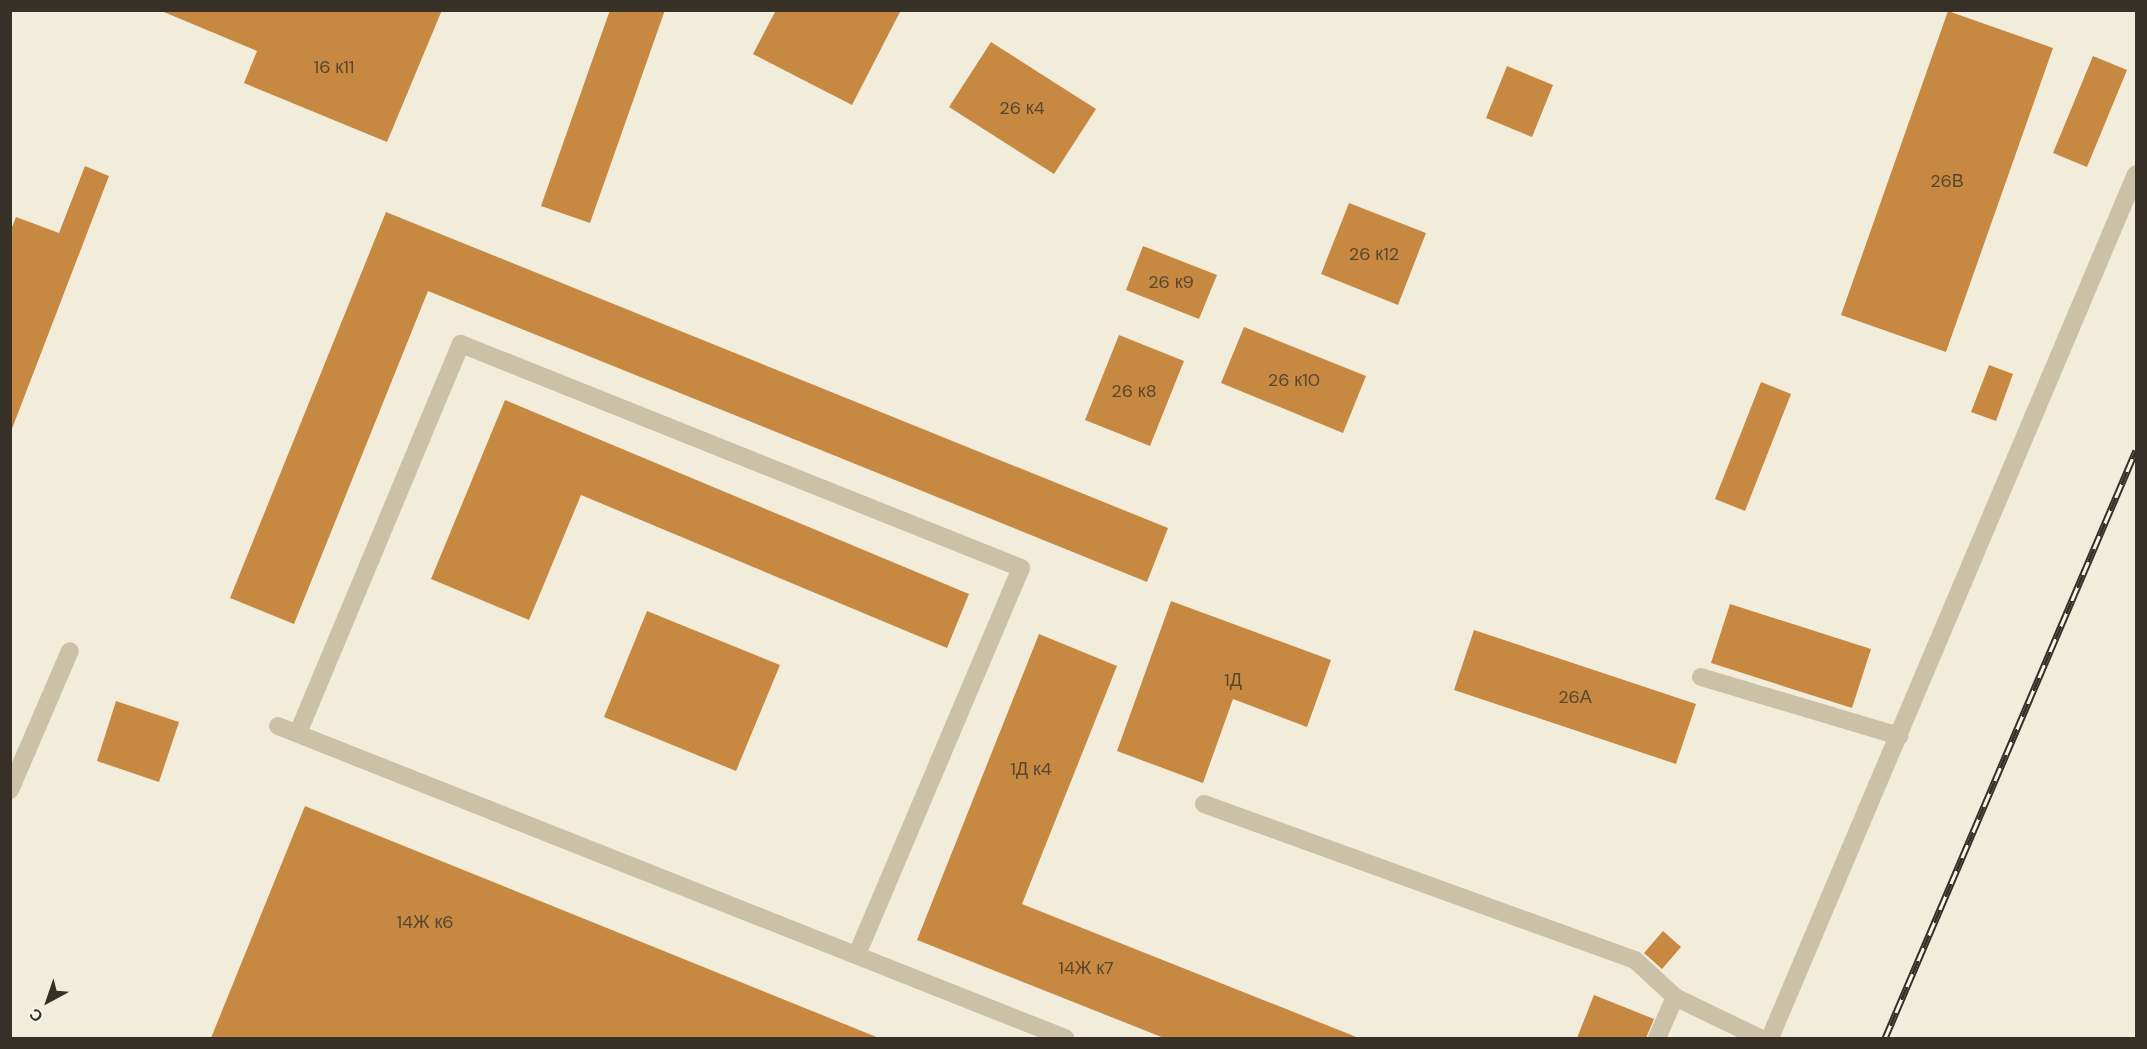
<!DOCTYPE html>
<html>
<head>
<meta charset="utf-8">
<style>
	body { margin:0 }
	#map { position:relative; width:2147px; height:1049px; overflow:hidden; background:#f2edda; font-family:"DM Sans",sans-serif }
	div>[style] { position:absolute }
	.building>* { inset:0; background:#c78942 }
	.minor>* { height:18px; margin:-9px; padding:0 9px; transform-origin:9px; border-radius:9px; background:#cac1a6 }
	.rail>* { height:7px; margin-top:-3.5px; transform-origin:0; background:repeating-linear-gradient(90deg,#f9f6e6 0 14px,#363027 0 28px); box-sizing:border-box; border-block:2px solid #363027 }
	span { translate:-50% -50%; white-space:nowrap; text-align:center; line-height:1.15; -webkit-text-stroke:6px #f9f6e6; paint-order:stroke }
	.number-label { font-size:18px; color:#5a462e }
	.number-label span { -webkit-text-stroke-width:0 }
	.frame { position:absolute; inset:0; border:12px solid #363027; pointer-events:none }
	.north { position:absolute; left:18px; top:971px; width:60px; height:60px; -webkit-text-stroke:4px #f9f6e6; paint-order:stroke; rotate:220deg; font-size:16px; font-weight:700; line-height:24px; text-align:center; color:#363027 }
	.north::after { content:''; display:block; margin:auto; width:21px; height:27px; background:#363027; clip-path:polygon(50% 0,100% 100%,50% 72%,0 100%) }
</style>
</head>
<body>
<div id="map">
	<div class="building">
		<div style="clip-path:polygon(159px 10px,442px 10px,387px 142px,244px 83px,257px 51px)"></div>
		<div style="clip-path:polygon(610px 10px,665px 10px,590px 223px,541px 206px)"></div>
		<div style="clip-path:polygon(776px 10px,901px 10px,852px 105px,753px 54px)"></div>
		<div style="clip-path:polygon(1948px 11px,2053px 48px,1946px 352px,1841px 315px)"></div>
		<div style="clip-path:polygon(991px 42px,1096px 109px,1054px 174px,949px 107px)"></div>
		<div style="clip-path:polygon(2093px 56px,2127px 70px,2087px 167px,2053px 153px)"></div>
		<div style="clip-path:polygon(1507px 66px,1553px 85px,1532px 137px,1486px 118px)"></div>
		<div style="clip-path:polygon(85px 166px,109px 176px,10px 434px,10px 232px,16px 217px,59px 233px)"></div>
		<div style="clip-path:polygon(1349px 203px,1426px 233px,1398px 305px,1321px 274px)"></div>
		<div style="clip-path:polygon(386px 212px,1168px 528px,1147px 582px,428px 291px,294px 624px,230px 598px)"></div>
		<div style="clip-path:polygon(1143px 246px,1217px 275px,1199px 319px,1126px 290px)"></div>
		<div style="clip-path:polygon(1244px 327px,1366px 376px,1343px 433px,1221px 383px)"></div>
		<div style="clip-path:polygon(1119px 335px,1184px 361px,1150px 446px,1085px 420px)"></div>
		<div style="clip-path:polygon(1989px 365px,2013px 374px,1996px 421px,1971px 412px)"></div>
		<div style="clip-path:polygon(1761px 382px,1791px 394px,1745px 511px,1715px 499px)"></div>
		<div style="clip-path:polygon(505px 400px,969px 594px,947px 648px,581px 495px,529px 620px,431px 579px)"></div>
		<div style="clip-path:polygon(1171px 601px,1331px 660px,1307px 727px,1233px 699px,1203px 783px,1117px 751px)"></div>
		<div style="clip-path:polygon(1730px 604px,1871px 649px,1852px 708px,1711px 663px)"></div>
		<div style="clip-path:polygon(647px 611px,780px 665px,736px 771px,604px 717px)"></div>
		<div style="clip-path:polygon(1474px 630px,1696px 704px,1676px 764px,1454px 690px)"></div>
		<div style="clip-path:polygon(1039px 634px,1117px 666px,1022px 904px,1359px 1038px,1164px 1038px,917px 940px)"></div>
		<div style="clip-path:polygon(116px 701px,179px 722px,159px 782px,97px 761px)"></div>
		<div style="clip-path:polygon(305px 806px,879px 1038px,211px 1038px)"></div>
		<div style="clip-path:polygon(1663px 931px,1681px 947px,1662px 969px,1644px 953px)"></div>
		<div style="clip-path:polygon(1594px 995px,1654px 1019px,1646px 1038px,1577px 1038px)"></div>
	</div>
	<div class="minor">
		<div style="left:1701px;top:677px;width:207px;rotate:16.6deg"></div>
		<div style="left:278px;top:726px;width:847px;rotate:21.63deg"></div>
		<div style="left:298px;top:733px;width:422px;rotate:-67.3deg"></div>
		<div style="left:461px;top:344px;width:603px;rotate:21.8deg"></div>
		<div style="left:1021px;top:568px;width:420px;rotate:113deg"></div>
		<div style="left:10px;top:790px;width:151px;rotate:-66.7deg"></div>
		<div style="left:1204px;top:804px;width:458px;rotate:19.9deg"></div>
		<div style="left:1635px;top:960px;width:54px;rotate:42.8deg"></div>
		<div style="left:1657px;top:1038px;width:45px;rotate:-66.3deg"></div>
		<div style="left:1675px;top:997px;width:94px;rotate:25.8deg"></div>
		<div style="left:1770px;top:1038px;width:938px;rotate:-67.04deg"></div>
	</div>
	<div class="rail">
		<div style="left:1885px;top:1038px;width:639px;rotate:-66.88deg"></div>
	</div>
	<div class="number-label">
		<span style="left:334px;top:67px">16 к11</span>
		<span style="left:1022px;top:108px">26 к4</span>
		<span style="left:1947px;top:181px">26В</span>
		<span style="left:1374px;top:254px">26 к12</span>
		<span style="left:1171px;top:282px">26 к9</span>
		<span style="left:1294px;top:380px">26 к10</span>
		<span style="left:1134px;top:391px">26 к8</span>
		<span style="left:1233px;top:680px">1Д</span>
		<span style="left:1575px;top:697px">26А</span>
		<span style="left:1031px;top:769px">1Д к4</span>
		<span style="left:425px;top:922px">14Ж к6</span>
		<span style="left:1086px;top:968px">14Ж к7</span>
	</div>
	<div class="frame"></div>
	<div class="north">С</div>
</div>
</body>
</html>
